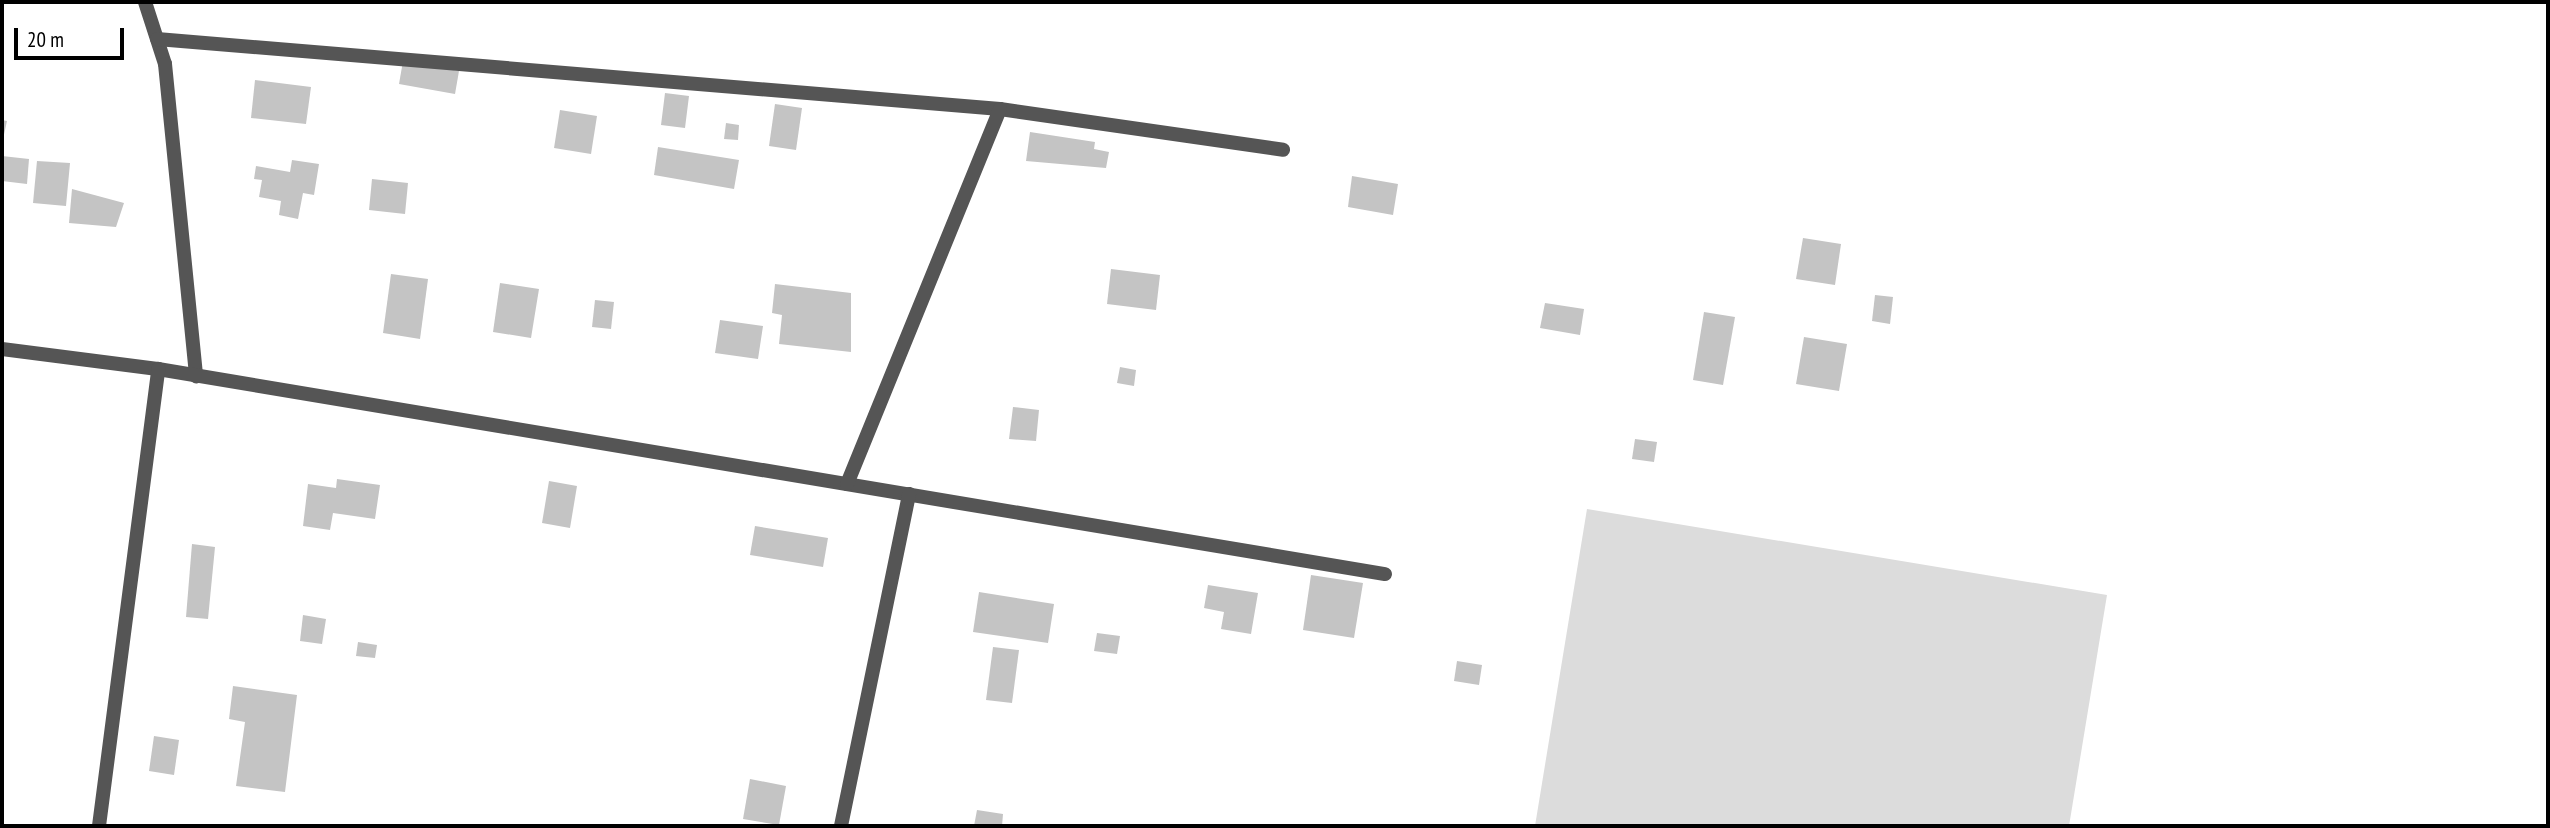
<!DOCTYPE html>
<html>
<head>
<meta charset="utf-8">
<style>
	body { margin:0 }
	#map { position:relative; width:2550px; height:828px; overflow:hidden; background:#fff; font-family:"PT Sans Narrow",sans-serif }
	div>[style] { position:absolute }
	.green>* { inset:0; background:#dcdcdc }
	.building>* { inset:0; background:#c4c4c4 }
	.street>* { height:14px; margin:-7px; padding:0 7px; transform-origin:7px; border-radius:7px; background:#555 }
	span { translate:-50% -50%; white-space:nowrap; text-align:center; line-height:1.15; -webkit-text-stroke:7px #fff; paint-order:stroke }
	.frame { position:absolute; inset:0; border:4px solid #000; pointer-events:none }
	.scale { position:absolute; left:14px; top:28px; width:110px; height:32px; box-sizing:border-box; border:4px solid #000; border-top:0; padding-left:9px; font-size:21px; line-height:24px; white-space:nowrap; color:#000; -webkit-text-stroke:5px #fff; paint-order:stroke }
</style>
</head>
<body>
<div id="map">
	<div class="green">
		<div style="clip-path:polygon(1587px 509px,2107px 595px,2069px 826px,1535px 826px)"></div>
	</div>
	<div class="building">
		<div style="clip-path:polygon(403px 61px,459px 71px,455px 94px,399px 84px)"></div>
		<div style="clip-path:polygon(255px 80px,311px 87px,306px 124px,251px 118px)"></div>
		<div style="clip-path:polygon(665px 93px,689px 96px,685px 128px,661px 125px)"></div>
		<div style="clip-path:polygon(775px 104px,802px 108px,796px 150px,769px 146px)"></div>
		<div style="clip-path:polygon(560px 110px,597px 116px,591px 154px,554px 148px)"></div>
		<div style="clip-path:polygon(2px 120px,7px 121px,3px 139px,2px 139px)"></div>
		<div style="clip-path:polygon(726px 123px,739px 125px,738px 140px,724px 139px)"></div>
		<div style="clip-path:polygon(1030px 132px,1095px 142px,1094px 149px,1109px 152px,1106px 168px,1026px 161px)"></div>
		<div style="clip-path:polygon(658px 147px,739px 160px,734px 189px,654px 175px)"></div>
		<div style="clip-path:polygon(2px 156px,29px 159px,27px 184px,2px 181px)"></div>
		<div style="clip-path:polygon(292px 160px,319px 164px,314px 195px,303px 193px,298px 219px,279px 215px,281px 201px,259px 197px,262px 180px,254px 179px,256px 166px,290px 172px)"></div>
		<div style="clip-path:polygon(37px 161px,70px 163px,66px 206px,33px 203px)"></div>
		<div style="clip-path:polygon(1352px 176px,1398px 184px,1393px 215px,1348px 207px)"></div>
		<div style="clip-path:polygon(372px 179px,408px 183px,405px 214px,369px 210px)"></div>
		<div style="clip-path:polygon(72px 189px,124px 203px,116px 227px,69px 223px)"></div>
		<div style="clip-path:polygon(1803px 238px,1841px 244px,1835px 285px,1796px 279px)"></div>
		<div style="clip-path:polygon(1111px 269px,1160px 275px,1156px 310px,1107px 304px)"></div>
		<div style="clip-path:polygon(391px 274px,428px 279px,420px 339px,383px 333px)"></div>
		<div style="clip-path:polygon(500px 283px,539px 289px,531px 338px,493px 332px)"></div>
		<div style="clip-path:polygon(775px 284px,851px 293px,851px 352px,779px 344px,782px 315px,772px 313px)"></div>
		<div style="clip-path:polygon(1875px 295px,1893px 297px,1890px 324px,1872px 321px)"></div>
		<div style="clip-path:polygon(595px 300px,614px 302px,611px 329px,592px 327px)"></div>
		<div style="clip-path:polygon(1545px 303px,1584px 309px,1580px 335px,1540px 328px)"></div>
		<div style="clip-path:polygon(1704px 312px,1735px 317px,1723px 385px,1693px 380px)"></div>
		<div style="clip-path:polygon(720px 320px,763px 326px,758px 359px,715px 353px)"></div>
		<div style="clip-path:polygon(1804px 337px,1847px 344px,1839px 391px,1796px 384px)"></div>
		<div style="clip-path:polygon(1120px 367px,1136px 370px,1134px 386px,1117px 383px)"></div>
		<div style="clip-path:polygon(1013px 407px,1039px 410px,1036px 441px,1009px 439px)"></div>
		<div style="clip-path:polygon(1635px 439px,1657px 442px,1654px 462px,1632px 459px)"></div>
		<div style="clip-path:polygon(337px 479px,380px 485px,375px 519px,333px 513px,330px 530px,303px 526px,308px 484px,336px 488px)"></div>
		<div style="clip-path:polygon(549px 481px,577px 486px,570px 528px,542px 523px)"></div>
		<div style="clip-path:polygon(755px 526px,828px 538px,823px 567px,750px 555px)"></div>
		<div style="clip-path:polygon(192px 544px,215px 547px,208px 619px,186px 617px)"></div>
		<div style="clip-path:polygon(1311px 575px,1363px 583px,1354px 638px,1303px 630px)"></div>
		<div style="clip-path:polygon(1208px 585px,1258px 593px,1251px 634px,1221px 629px,1224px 612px,1204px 608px)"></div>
		<div style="clip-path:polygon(979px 592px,1054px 604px,1048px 643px,973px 632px)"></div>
		<div style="clip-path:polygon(303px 615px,326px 619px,322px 644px,300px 641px)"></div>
		<div style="clip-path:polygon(1097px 633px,1120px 636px,1117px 654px,1094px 651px)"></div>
		<div style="clip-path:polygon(358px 642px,377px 645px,375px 658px,356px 656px)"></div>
		<div style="clip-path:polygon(993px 647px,1019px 650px,1012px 703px,986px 700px)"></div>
		<div style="clip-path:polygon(1457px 661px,1482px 665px,1479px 685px,1454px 681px)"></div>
		<div style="clip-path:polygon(233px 686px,297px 695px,285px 792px,236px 786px,245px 722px,229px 719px)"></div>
		<div style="clip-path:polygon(154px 736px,179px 740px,174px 775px,149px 771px)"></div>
		<div style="clip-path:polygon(750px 779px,786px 786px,779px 825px,743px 819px)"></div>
		<div style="clip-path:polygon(977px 810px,1003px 814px,1002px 826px,974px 826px)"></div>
	</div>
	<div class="street">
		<div style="left:145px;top:2px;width:65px;rotate:72.1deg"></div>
		<div style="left:165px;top:64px;width:314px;rotate:84.3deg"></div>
		<div style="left:157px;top:39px;width:846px;rotate:4.75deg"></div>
		<div style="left:1000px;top:109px;width:286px;rotate:8.2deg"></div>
		<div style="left:2px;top:349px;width:157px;rotate:7.3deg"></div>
		<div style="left:158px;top:369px;width:1244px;rotate:9.49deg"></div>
		<div style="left:847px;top:484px;width:405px;rotate:-67.8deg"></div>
		<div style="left:99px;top:826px;width:461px;rotate:-82.6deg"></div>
		<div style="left:841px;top:826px;width:339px;rotate:-78.4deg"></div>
	</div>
	<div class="frame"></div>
	<div class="scale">20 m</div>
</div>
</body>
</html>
